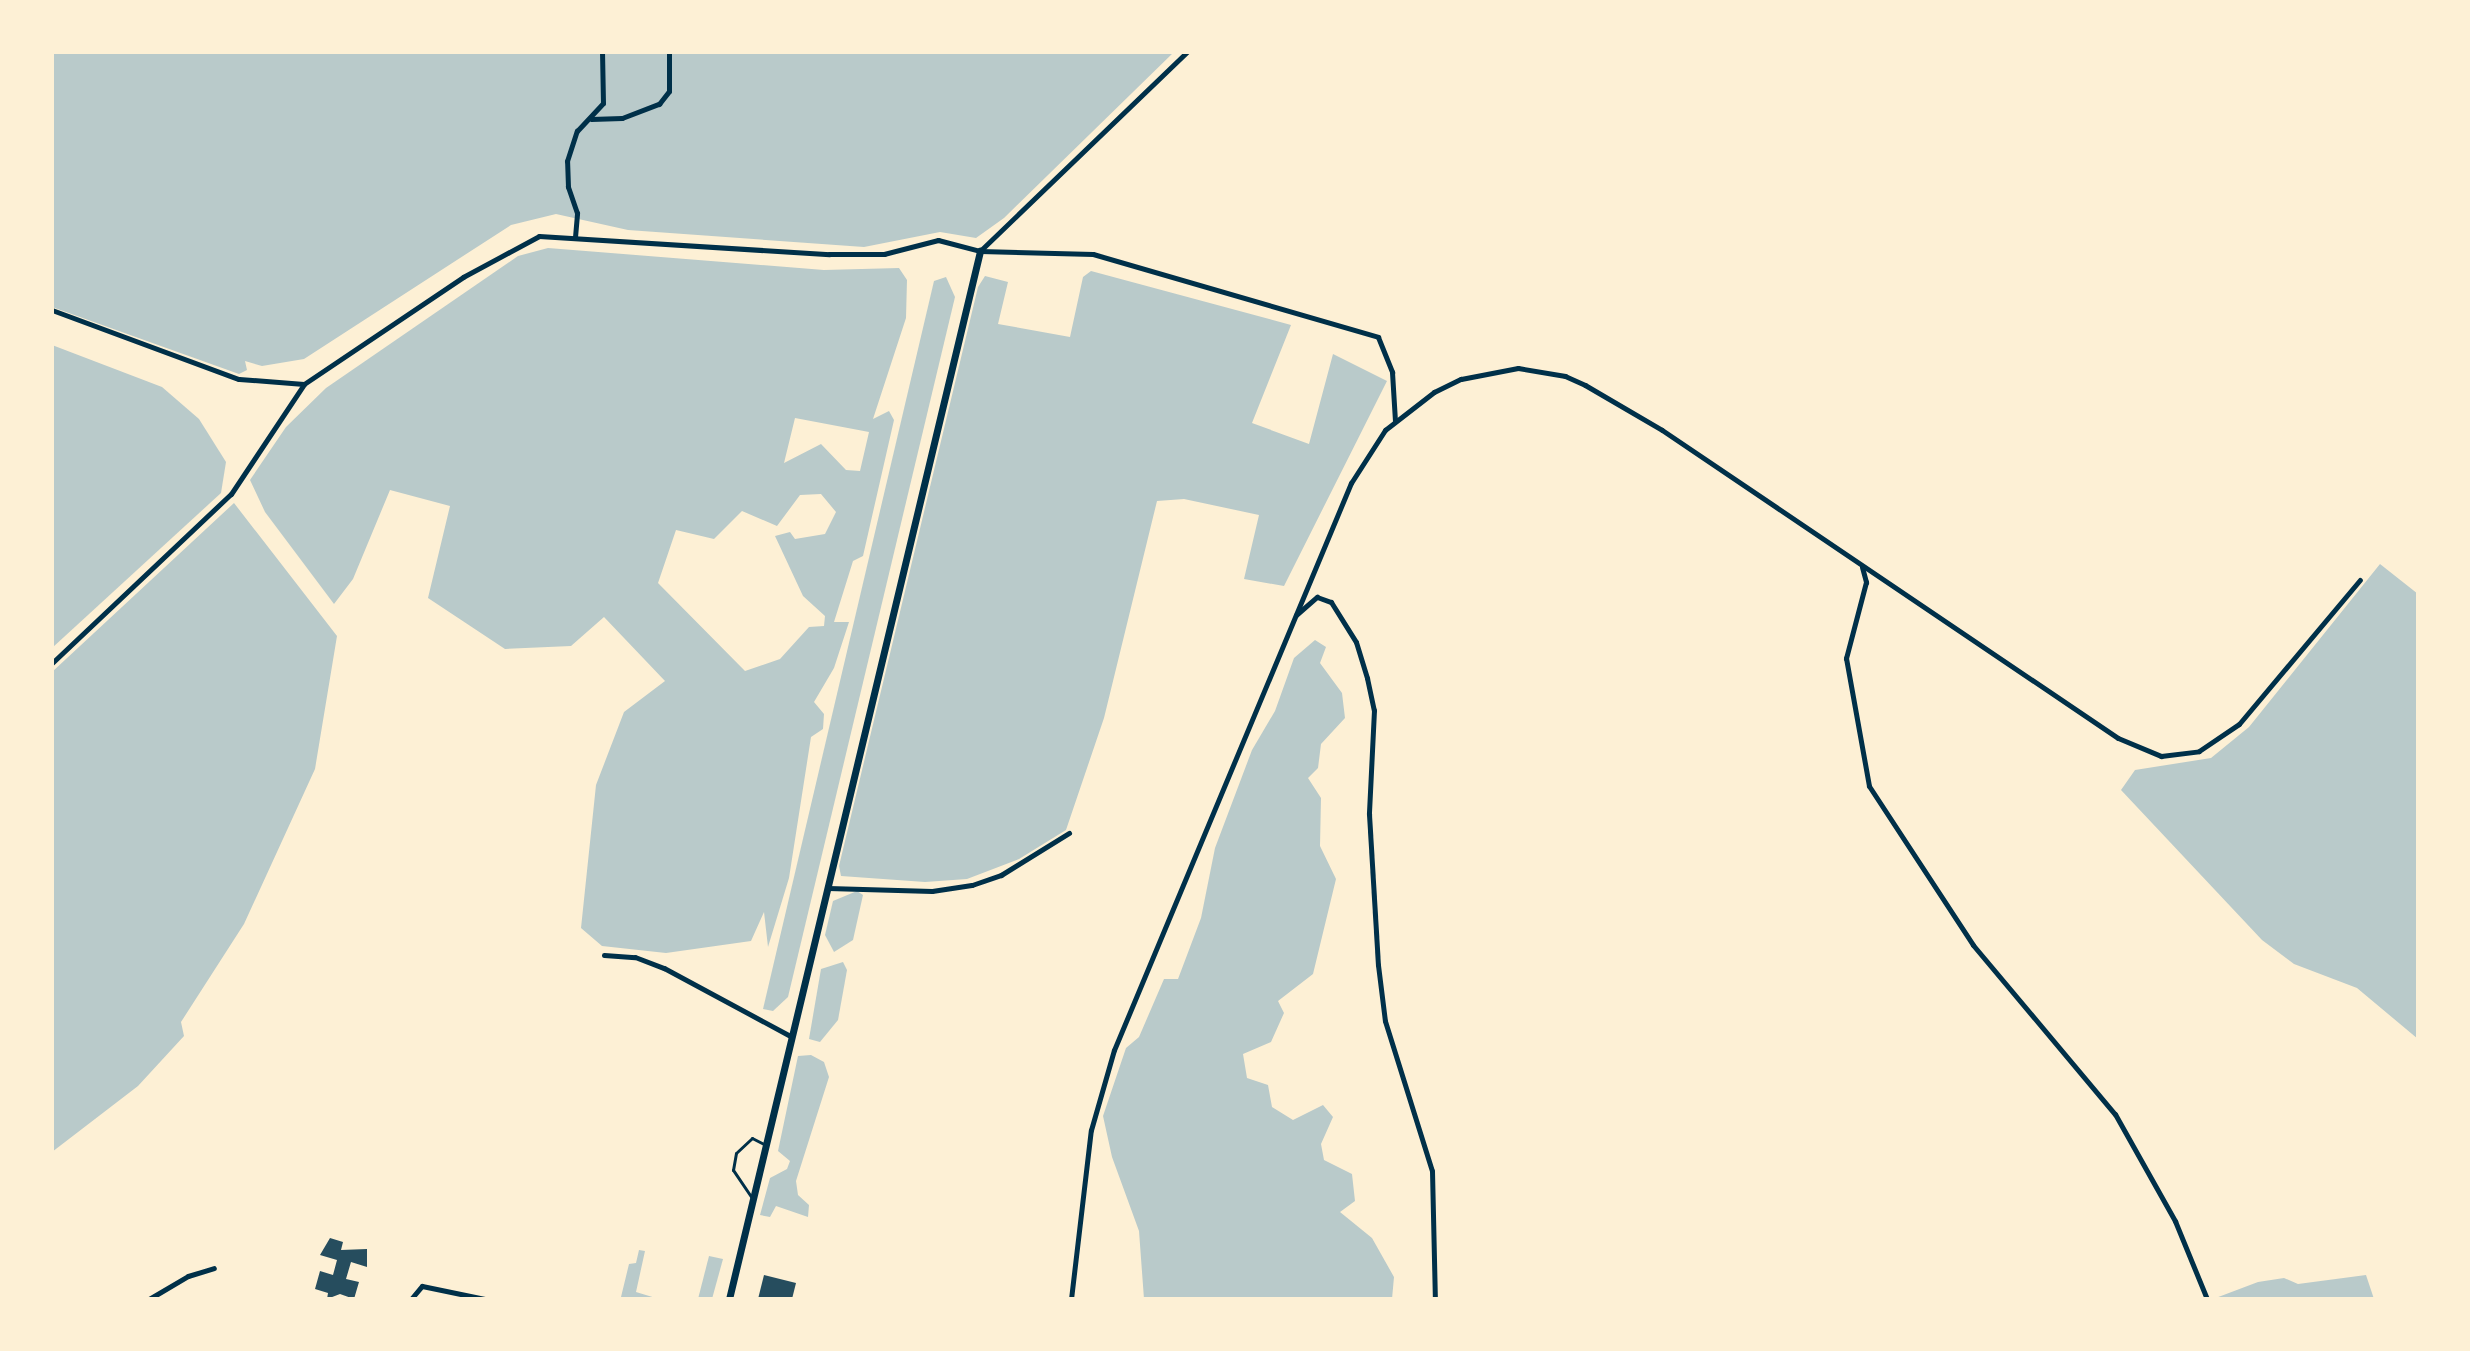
<!DOCTYPE html>
<html>
<head>
<meta charset="utf-8">
<style>
	body { margin:0 }
	#map { position:relative; width:2470px; height:1351px; overflow:hidden; background:#fdf0d5; font-family:"Nunito Sans",sans-serif }
	div>[style] { position:absolute }
	.green>* { inset:0; background:#b9caca }
	.building>* { inset:0; background:#264d5e }
	.service>* { height:3px; margin:-1.5px; padding:0 1.5px; transform-origin:1.5px; border-radius:1.5px; background:#003049 }
	.minor>* { height:5px; margin:-2.5px; padding:0 2.5px; transform-origin:2.5px; border-radius:2.5px; background:#003049 }
	.tertiary>* { height:7px; margin:-3.5px; padding:0 3.5px; transform-origin:3.5px; border-radius:3.5px; background:#003049 }
	span { translate:-50% -50%; white-space:nowrap; text-align:center; line-height:1.15; -webkit-text-stroke:7px #fdf0d5; paint-order:stroke }
	.frame { position:absolute; inset:0; border:54px solid #fdf0d5; pointer-events:none }
</style>
</head>
<body>
<div id="map">
	<div class="green">
		<div style="clip-path:polygon(52px 52px,1174px 52px,1004px 218px,976px 238px,940px 232px,864px 247px,628px 230px,556px 214px,511px 225px,304px 359px,262px 366px,245px 361px,247px 370px,239px 374px,52px 307px)"></div>
		<div style="clip-path:polygon(evenodd,548px 248px,824px 270px,899px 268px,907px 280px,906px 318px,873px 419px,889px 411px,894px 420px,863px 556px,853px 561px,834px 622px,849px 622px,834px 668px,814px 702px,824px 714px,823px 729px,811px 737px,789px 878px,768px 947px,764px 912px,751px 941px,666px 953px,602px 946px,581px 928px,596px 785px,624px 712px,665px 681px,604px 617px,571px 646px,505px 649px,428px 598px,450px 506px,390px 490px,353px 579px,334px 604px,265px 512px,250px 480px,286px 427px,326px 388px,518px 256px,548px 248px,795px 418px,869px 432px,860px 471px,846px 470px,821px 444px,784px 463px,795px 418px,548px 248px,821px 494px,836px 512px,825px 534px,795px 539px,790px 532px,775px 536px,803px 596px,825px 616px,824px 626px,809px 627px,780px 659px,745px 671px,658px 583px,676px 530px,714px 539px,742px 511px,777px 526px,800px 495px,821px 494px)"></div>
		<div style="clip-path:polygon(1091px 271px,1291px 325px,1252px 423px,1309px 444px,1333px 354px,1387px 381px,1284px 586px,1244px 579px,1259px 515px,1184px 499px,1157px 501px,1104px 718px,1066px 830px,1019px 859px,967px 879px,925px 882px,841px 876px,839px 866px,978px 287px,985px 276px,1008px 282px,998px 324px,1070px 337px,1083px 277px)"></div>
		<div style="clip-path:polygon(946px 277px,955px 297px,788px 997px,773px 1011px,763px 1009px,934px 281px)"></div>
		<div style="clip-path:polygon(52px 345px,162px 387px,199px 419px,226px 462px,221px 493px,52px 648px)"></div>
		<div style="clip-path:polygon(234px 503px,337px 636px,315px 769px,244px 924px,181px 1022px,184px 1036px,138px 1086px,52px 1152px,52px 672px)"></div>
		<div style="clip-path:polygon(2380px 564px,2418px 594px,2418px 1039px,2357px 988px,2294px 964px,2262px 940px,2121px 790px,2135px 770px,2211px 758px,2249px 727px)"></div>
		<div style="clip-path:polygon(1315px 640px,1326px 647px,1320px 663px,1342px 693px,1345px 718px,1321px 744px,1318px 768px,1308px 778px,1321px 798px,1320px 846px,1336px 879px,1313px 974px,1278px 1001px,1284px 1013px,1271px 1042px,1243px 1054px,1247px 1078px,1268px 1085px,1272px 1107px,1293px 1120px,1323px 1105px,1333px 1117px,1321px 1144px,1324px 1160px,1352px 1174px,1355px 1201px,1340px 1212px,1372px 1238px,1394px 1277px,1392px 1299px,1144px 1299px,1139px 1231px,1112px 1157px,1103px 1116px,1126px 1048px,1139px 1037px,1164px 979px,1178px 979px,1201px 918px,1215px 848px,1252px 750px,1275px 711px,1294px 658px)"></div>
		<div style="clip-path:polygon(857px 891px,863px 895px,853px 940px,834px 952px,825px 935px,833px 901px)"></div>
		<div style="clip-path:polygon(843px 962px,847px 970px,838px 1020px,820px 1042px,809px 1039px,821px 969px)"></div>
		<div style="clip-path:polygon(811px 1055px,824px 1062px,829px 1077px,796px 1181px,798px 1195px,809px 1205px,808px 1217px,776px 1206px,770px 1217px,760px 1215px,770px 1178px,787px 1169px,790px 1161px,778px 1151px,798px 1056px)"></div>
		<div style="clip-path:polygon(639px 1250px,645px 1251px,636px 1292px,659px 1299px,621px 1297px,629px 1264px,636px 1263px)"></div>
		<div style="clip-path:polygon(709px 1256px,723px 1259px,712px 1299px,698px 1299px)"></div>
		<div style="clip-path:polygon(2366px 1275px,2374px 1299px,2213px 1299px,2258px 1282px,2284px 1278px,2298px 1284px)"></div>
	</div>
	<div class="building">
		<div style="clip-path:polygon(330px 1238px,343px 1242px,341px 1250px,367px 1249px,367px 1267px,351px 1262px,346px 1279px,359px 1282px,354px 1299px,340px 1294px,327px 1299px,328px 1293px,315px 1289px,320px 1271px,333px 1275px,337px 1260px,320px 1255px)"></div>
		<div style="clip-path:polygon(764px 1275px,796px 1283px,792px 1299px,758px 1299px)"></div>
	</div>
	<div class="service">
		<div style="left:752px;top:1198px;width:34px;rotate:-124deg"></div>
		<div style="left:733px;top:1170px;width:17px;rotate:-80deg"></div>
		<div style="left:736px;top:1153px;width:22px;rotate:-43deg"></div>
		<div style="left:752px;top:1138px;width:16px;rotate:27deg"></div>
	</div>
	<div class="minor">
		<div style="left:591px;top:119px;width:31px;rotate:-2deg"></div>
		<div style="left:622px;top:118px;width:40px;rotate:-21deg"></div>
		<div style="left:659px;top:104px;width:16px;rotate:-52deg"></div>
		<div style="left:669px;top:91px;width:39px;rotate:-90deg"></div>
		<div style="left:575px;top:237px;width:24px;rotate:-85deg"></div>
		<div style="left:577px;top:213px;width:28px;rotate:-109deg"></div>
		<div style="left:568px;top:187px;width:26px;rotate:-92deg"></div>
		<div style="left:567px;top:161px;width:32px;rotate:-72deg"></div>
		<div style="left:577px;top:131px;width:38px;rotate:-47deg"></div>
		<div style="left:603px;top:103px;width:51px;rotate:-91.1deg"></div>
		<div style="left:981px;top:250px;width:286px;rotate:-43.9deg"></div>
		<div style="left:52px;top:310px;width:199px;rotate:20.3deg"></div>
		<div style="left:239px;top:379px;width:65px;rotate:4.4deg"></div>
		<div style="left:304px;top:384px;width:192px;rotate:-33.9deg"></div>
		<div style="left:463px;top:277px;width:86px;rotate:-28.3deg"></div>
		<div style="left:539px;top:236px;width:291px;rotate:3.6deg"></div>
		<div style="left:829px;top:254px;width:55px"></div>
		<div style="left:884px;top:254px;width:56px;rotate:-14.5deg"></div>
		<div style="left:938px;top:240px;width:43px;rotate:14.7deg"></div>
		<div style="left:980px;top:251px;width:113px;rotate:1.5deg"></div>
		<div style="left:1093px;top:254px;width:297px;rotate:16.2deg"></div>
		<div style="left:1378px;top:337px;width:38px;rotate:68deg"></div>
		<div style="left:1392px;top:372px;width:49px;rotate:86.5deg"></div>
		<div style="left:1862px;top:567px;width:16px;rotate:75deg"></div>
		<div style="left:1866px;top:582px;width:79px;rotate:104.7deg"></div>
		<div style="left:1846px;top:658px;width:130px;rotate:79.8deg"></div>
		<div style="left:1869px;top:786px;width:190px;rotate:56.8deg"></div>
		<div style="left:1973px;top:945px;width:221px;rotate:50deg"></div>
		<div style="left:2115px;top:1114px;width:123px;rotate:60.7deg"></div>
		<div style="left:2175px;top:1221px;width:84px;rotate:67.7deg"></div>
		<div style="left:1296px;top:615px;width:28px;rotate:-41deg"></div>
		<div style="left:1317px;top:597px;width:15px;rotate:20deg"></div>
		<div style="left:1331px;top:602px;width:47px;rotate:58deg"></div>
		<div style="left:1356px;top:642px;width:38px;rotate:73deg"></div>
		<div style="left:1367px;top:678px;width:33px;rotate:78deg"></div>
		<div style="left:1374px;top:710px;width:104px;rotate:92.8deg"></div>
		<div style="left:1369px;top:814px;width:151px;rotate:86.6deg"></div>
		<div style="left:1378px;top:965px;width:56px;rotate:82.9deg"></div>
		<div style="left:1385px;top:1021px;width:157px;rotate:72.6deg"></div>
		<div style="left:1432px;top:1171px;width:128px;rotate:88.7deg"></div>
		<div style="left:52px;top:663px;width:246px;rotate:-43.4deg"></div>
		<div style="left:231px;top:494px;width:132px;rotate:-56.4deg"></div>
		<div style="left:828px;top:888px;width:104px;rotate:1.7deg"></div>
		<div style="left:932px;top:891px;width:40px;rotate:-8.5deg"></div>
		<div style="left:972px;top:885px;width:31px;rotate:-19deg"></div>
		<div style="left:1001px;top:875px;width:80px;rotate:-31.7deg"></div>
		<div style="left:604px;top:955px;width:31px;rotate:4deg"></div>
		<div style="left:635px;top:957px;width:31px;rotate:21deg"></div>
		<div style="left:664px;top:968px;width:145px;rotate:28.3deg"></div>
		<div style="left:149px;top:1299px;width:45px;rotate:-30.5deg"></div>
		<div style="left:188px;top:1276px;width:27px;rotate:-17deg"></div>
		<div style="left:411px;top:1299px;width:17px;rotate:-50deg"></div>
		<div style="left:422px;top:1286px;width:64px;rotate:11.7deg"></div>
		<div style="left:1071px;top:1299px;width:170px;rotate:-83.3deg"></div>
		<div style="left:1091px;top:1130px;width:83px;rotate:-74deg"></div>
		<div style="left:1114px;top:1050px;width:615px;rotate:-67.32deg"></div>
		<div style="left:1351px;top:483px;width:63px;rotate:-57.3deg"></div>
		<div style="left:1385px;top:430px;width:62px;rotate:-37.8deg"></div>
		<div style="left:1434px;top:392px;width:30px;rotate:-26deg"></div>
		<div style="left:1461px;top:379px;width:58px;rotate:-10.9deg"></div>
		<div style="left:1518px;top:368px;width:48px;rotate:9.7deg"></div>
		<div style="left:1565px;top:376px;width:22px;rotate:24deg"></div>
		<div style="left:1585px;top:385px;width:89px;rotate:30.3deg"></div>
		<div style="left:1662px;top:430px;width:550px;rotate:34.04deg"></div>
		<div style="left:2118px;top:738px;width:47px;rotate:22.7deg"></div>
		<div style="left:2161px;top:756px;width:38px;rotate:-7deg"></div>
		<div style="left:2199px;top:751px;width:48px;rotate:-34deg"></div>
		<div style="left:2239px;top:724px;width:188px;rotate:-50deg"></div>
	</div>
	<div class="tertiary">
		<div style="left:729px;top:1299px;width:1078px;rotate:-76.53deg"></div>
	</div>
	<div class="frame"></div>
</div>
</body>
</html>
